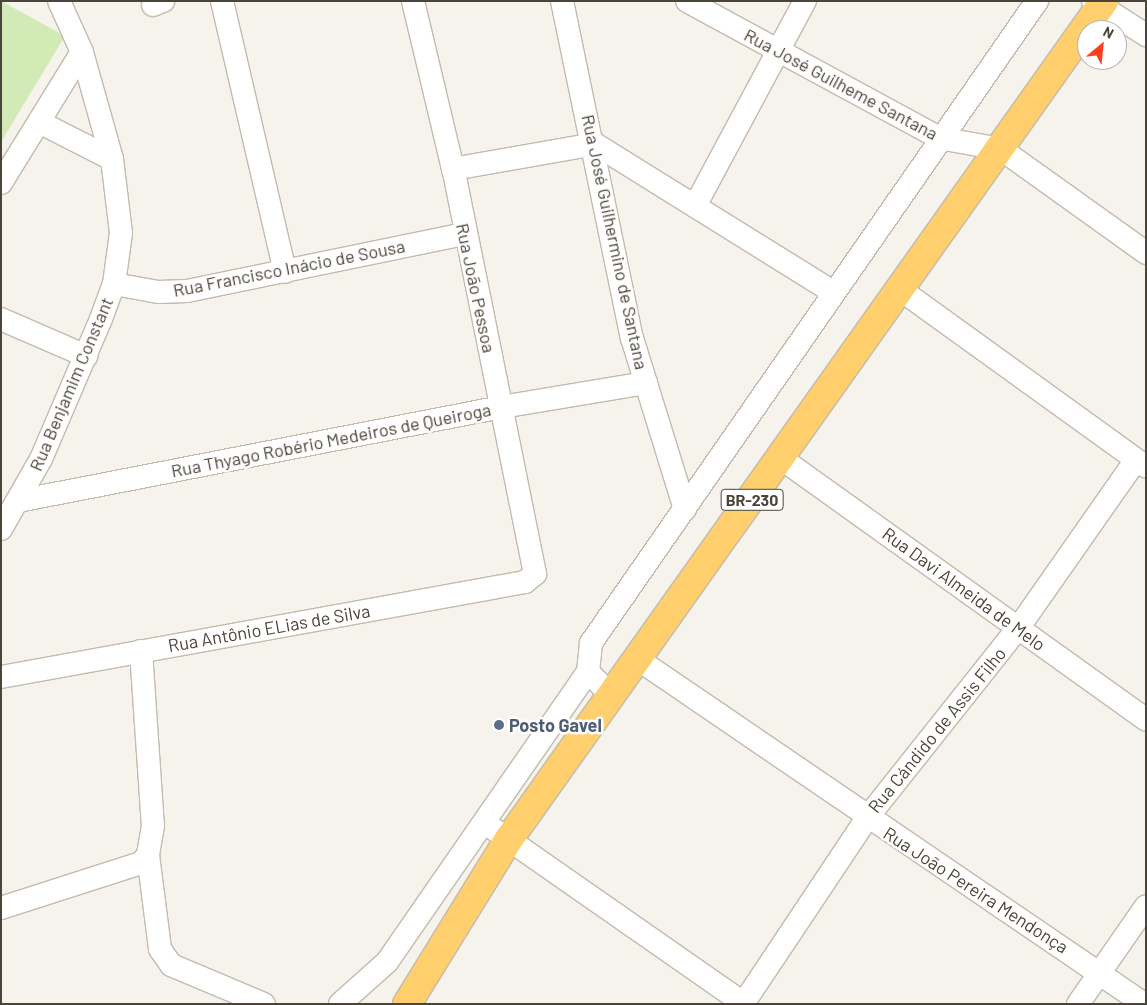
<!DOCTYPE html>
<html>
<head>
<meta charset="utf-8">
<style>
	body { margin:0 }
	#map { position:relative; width:1147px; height:1005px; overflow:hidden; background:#f6f3ec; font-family:Barlow,sans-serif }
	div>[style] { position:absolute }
	.green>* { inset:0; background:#d2eab5 }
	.roads { filter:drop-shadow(1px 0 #c2bbae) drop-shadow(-1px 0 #c2bbae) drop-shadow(0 1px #c2bbae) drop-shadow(0 -1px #c2bbae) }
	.street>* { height:22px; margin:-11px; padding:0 11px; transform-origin:11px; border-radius:11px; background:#fff }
	.highway>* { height:28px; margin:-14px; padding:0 14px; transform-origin:14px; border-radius:14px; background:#ffcf6e }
	.dots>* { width:14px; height:14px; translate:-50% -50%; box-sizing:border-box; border:2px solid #fff; border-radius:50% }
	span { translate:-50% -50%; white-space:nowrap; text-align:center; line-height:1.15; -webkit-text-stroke:5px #fff; paint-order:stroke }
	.shield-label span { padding:1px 4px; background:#fff; border:1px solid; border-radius:4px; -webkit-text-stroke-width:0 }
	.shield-label { font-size:16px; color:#4b4439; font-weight:700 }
	.street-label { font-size:18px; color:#4b4439 }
	.service-label { font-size:18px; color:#4e5e75; font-weight:700 }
	.left { translate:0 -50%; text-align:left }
	.frame { position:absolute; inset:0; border:2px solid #4b4439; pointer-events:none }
	.north { position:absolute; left:1077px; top:20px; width:50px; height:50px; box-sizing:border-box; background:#fff; border:1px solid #b7b4b0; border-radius:50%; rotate:28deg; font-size:14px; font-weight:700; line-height:20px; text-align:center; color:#4b4439 }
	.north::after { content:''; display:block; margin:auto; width:18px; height:22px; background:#fc3f1d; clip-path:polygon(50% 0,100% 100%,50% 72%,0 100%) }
</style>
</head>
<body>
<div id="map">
	<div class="green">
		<div style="clip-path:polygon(1px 1px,65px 36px,1px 142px)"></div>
	</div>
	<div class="roads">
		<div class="street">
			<div style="left:222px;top:1px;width:278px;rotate:76.9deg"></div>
			<div style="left:562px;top:1px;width:344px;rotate:78.3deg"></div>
			<div style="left:632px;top:338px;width:179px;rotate:72.8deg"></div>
			<div style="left:687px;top:1px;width:287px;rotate:28.5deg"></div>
			<div style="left:939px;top:138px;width:63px;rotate:10.1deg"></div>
			<div style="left:1001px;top:149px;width:178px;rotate:35.6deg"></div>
			<div style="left:1093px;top:1px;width:63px;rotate:32.7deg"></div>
			<div style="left:153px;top:5px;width:11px;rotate:-22deg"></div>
			<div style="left:39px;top:122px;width:82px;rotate:26.9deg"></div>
			<div style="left:453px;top:169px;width:144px;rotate:-10deg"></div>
			<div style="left:595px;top:144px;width:280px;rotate:31.9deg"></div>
			<div style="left:1px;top:183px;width:154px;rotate:-58.3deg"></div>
			<div style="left:695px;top:206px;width:233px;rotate:-61.8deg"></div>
			<div style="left:114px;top:284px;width:45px;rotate:10.3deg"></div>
			<div style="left:158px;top:292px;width:29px;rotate:-2deg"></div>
			<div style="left:187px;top:291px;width:283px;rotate:-11.6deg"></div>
			<div style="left:901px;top:290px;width:302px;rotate:35.8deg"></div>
			<div style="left:1px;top:319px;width:93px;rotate:23.5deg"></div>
			<div style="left:782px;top:459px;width:448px;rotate:35.6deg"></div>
			<div style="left:18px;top:501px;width:492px;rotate:-11deg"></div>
			<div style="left:501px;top:407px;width:147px;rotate:-9.4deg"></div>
			<div style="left:1px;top:529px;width:81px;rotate:-60.3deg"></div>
			<div style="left:41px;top:459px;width:152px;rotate:-66.8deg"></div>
			<div style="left:101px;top:319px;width:37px;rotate:-70deg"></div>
			<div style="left:114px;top:284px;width:51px;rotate:-82.2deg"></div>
			<div style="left:121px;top:233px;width:75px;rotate:-96.9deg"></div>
			<div style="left:112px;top:159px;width:111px;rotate:-105.7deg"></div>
			<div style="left:82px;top:52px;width:56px;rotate:-114.3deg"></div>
			<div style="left:141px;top:651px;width:175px;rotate:86.1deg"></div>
			<div style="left:153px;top:826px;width:29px;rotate:100deg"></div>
			<div style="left:148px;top:855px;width:95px;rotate:82.7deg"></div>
			<div style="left:160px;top:949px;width:19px;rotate:55deg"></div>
			<div style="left:171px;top:965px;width:101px;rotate:22.8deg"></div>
			<div style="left:636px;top:658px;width:615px;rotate:34.26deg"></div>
			<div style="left:1px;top:677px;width:533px;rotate:-10.28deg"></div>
			<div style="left:525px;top:582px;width:13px;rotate:-39deg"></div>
			<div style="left:535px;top:574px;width:413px;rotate:-101.4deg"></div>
			<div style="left:453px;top:169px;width:173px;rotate:-103.4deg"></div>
			<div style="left:610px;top:694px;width:31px;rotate:-135deg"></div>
			<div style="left:588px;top:672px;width:29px;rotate:-84deg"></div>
			<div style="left:591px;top:643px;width:782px;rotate:-55.21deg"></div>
			<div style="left:495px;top:830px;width:304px;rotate:34.9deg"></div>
			<div style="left:1px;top:908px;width:147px;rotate:-17.8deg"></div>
			<div style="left:141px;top:863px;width:11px;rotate:-49deg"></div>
			<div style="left:340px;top:1004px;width:63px;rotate:-41.8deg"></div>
			<div style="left:387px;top:962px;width:353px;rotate:-55.3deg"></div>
			<div style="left:743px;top:1004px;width:224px;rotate:-56.3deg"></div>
			<div style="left:867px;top:818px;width:244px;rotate:-51.5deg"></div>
			<div style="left:1019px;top:627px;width:204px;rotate:-55deg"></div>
			<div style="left:1078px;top:1004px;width:119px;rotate:-55.2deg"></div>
		</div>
		<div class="highway">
			<div style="left:407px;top:1004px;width:194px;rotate:-58.3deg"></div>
			<div style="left:509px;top:839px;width:1028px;rotate:-54.62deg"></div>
		</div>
	</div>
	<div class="dots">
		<div style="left:499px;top:725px;background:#5c6f8a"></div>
	</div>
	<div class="shield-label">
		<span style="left:752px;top:500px">BR-230</span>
	</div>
	<div class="street-label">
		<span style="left:841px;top:84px;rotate:28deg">Rua José Guilheme Santana</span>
		<span style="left:615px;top:242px;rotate:78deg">Rua José Guilhermino de Santana</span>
		<span style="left:289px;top:268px;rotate:-11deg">Rua Francisco Inácio de Sousa</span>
		<span style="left:476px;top:288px;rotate:78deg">Rua João Pessoa</span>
		<span style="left:71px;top:384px;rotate:-67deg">Rua Benjamim Constant</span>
		<span style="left:331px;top:440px;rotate:-11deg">Rua Thyago Robério Medeiros de Queiroga</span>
		<span style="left:964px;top:589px;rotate:36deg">Rua Davi Almeida de Melo</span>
		<span style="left:269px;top:628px;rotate:-10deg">Rua Antônio ELias de Silva</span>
		<span style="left:937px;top:730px;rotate:-51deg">Rua Cándido de Assis Filho</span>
		<span style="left:976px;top:890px;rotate:33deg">Rua João Pereira Mendonça</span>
	</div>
	<div class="service-label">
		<span class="left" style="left:509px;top:725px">Posto Gavel</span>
	</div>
	<div class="frame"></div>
	<div class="north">N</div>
</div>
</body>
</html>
